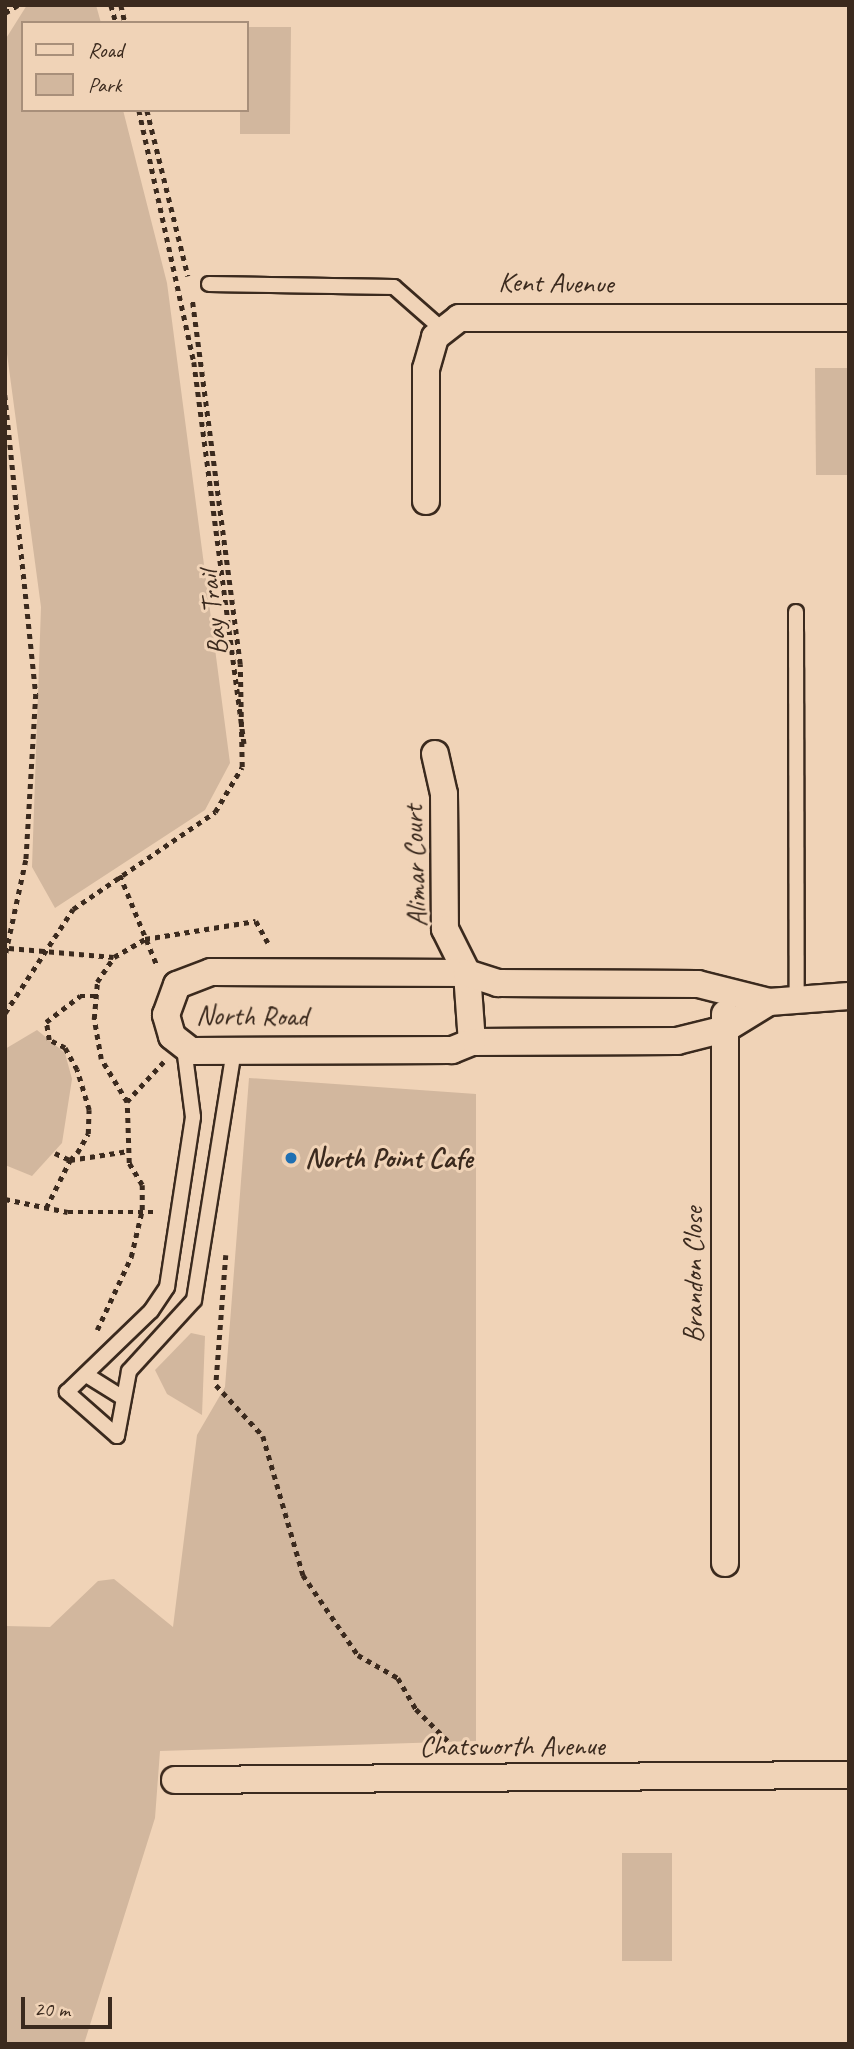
<!DOCTYPE html>
<html>
<head>
<meta charset="utf-8">
<style>
	body { margin:0 }
	#map { position:relative; width:854px; height:2049px; overflow:hidden; background:#f0d3b7; font-family:Caveat,sans-serif }
	div>[style] { position:absolute }
	.green>* { inset:0; background:#d2b79e }
	.path>* { height:4.5px; margin-top:-2.25px; transform-origin:0; background:repeating-linear-gradient(90deg,#3b2a1e 0 5px,transparent 0 10px) }
	.roads { filter:drop-shadow(2px 0 #3b2a1e) drop-shadow(-2px 0 #3b2a1e) drop-shadow(0 2px #3b2a1e) drop-shadow(0 -2px #3b2a1e) }
	.lane>* { height:14px; margin:-7px; padding:0 7px; transform-origin:7px; border-radius:7px; background:#f0d3b7 }
	.street>* { height:26px; margin:-13px; padding:0 13px; transform-origin:13px; border-radius:13px; background:#f0d3b7 }
	.dots>* { width:19px; height:19px; translate:-50% -50%; box-sizing:border-box; border:4px solid #f0d3b7; border-radius:50% }
	span { translate:-50% -50%; white-space:nowrap; text-align:center; line-height:1.15; -webkit-text-stroke:6px #f0d3b7; paint-order:stroke }
	.street-label { font-size:28px; color:#3b2a1e }
	.poi-label { font-size:28px; color:#3b2a1e; font-weight:700 }
	.left { translate:0 -50%; text-align:left }
	.frame { position:absolute; inset:0; border:7px solid #3b2a1e; pointer-events:none }
	.legend { position:absolute; left:21px; top:21px; width:228px; height:91px; box-sizing:border-box; background:#f0d3b7; border:2px solid #a88f7a; margin:0; padding:9px 12px; list-style:none; font-size:21px; color:#3b2a1e }
	.legend li { display:flex; align-items:center; gap:14px; height:35px }
	.legend b { width:35px; border:2px solid #a88f7a }
	.scale { position:absolute; left:21px; top:1997px; width:91px; height:32px; box-sizing:border-box; border:4px solid #3b2a1e; border-top:0; padding-left:9px; font-size:21px; line-height:24px; white-space:nowrap; color:#3b2a1e; -webkit-text-stroke:5px #f0d3b7; paint-order:stroke }
</style>
</head>
<body>
<div id="map">
	<div class="green">
		<div style="clip-path:polygon(27px 5px,96px 5px,101px 23px,23px 23px,23px 110px,123px 110px,167px 283px,230px 763px,205px 810px,55px 908px,32px 867px,41px 607px,5px 339px,5px 40px)"></div>
		<div style="clip-path:polygon(247px 27px,291px 27px,290px 134px,240px 134px,240px 110px,247px 110px)"></div>
		<div style="clip-path:polygon(815px 368px,849px 368px,849px 475px,816px 475px)"></div>
		<div style="clip-path:polygon(37px 1030px,65px 1053px,72px 1079px,62px 1143px,32px 1176px,5px 1165px,5px 1049px)"></div>
		<div style="clip-path:polygon(249px 1078px,476px 1094px,476px 1741px,160px 1751px,155px 1818px,84px 2044px,5px 2044px,5px 1626px,50px 1627px,98px 1581px,114px 1579px,173px 1627px,197px 1435px,225px 1387px)"></div>
		<div style="clip-path:polygon(191px 1333px,205px 1336px,202px 1415px,167px 1394px,155px 1370px)"></div>
		<div style="clip-path:polygon(622px 1853px,672px 1853px,672px 1961px,622px 1961px)"></div>
	</div>
	<div class="path">
		<div style="left:111px;top:5px;width:19px;rotate:74deg"></div>
		<div style="left:121px;top:5px;width:18px;rotate:77deg"></div>
		<div style="left:5px;top:13px;width:15px;rotate:-32deg"></div>
		<div style="left:139px;top:110px;width:258px;rotate:77.7deg"></div>
		<div style="left:194px;top:362px;width:385px;rotate:82.5deg"></div>
		<div style="left:147px;top:110px;width:171px;rotate:76.1deg"></div>
		<div style="left:5px;top:395px;width:301px;rotate:84.1deg"></div>
		<div style="left:36px;top:694px;width:166px;rotate:93.4deg"></div>
		<div style="left:26px;top:860px;width:100px;rotate:102.1deg"></div>
		<div style="left:120px;top:875px;width:97px;rotate:67.7deg"></div>
		<div style="left:9px;top:948px;width:105px;rotate:4.9deg"></div>
		<div style="left:5px;top:1013px;width:124px;rotate:-56.8deg"></div>
		<div style="left:73px;top:909px;width:172px;rotate:-34.3deg"></div>
		<div style="left:215px;top:812px;width:52px;rotate:-59deg"></div>
		<div style="left:242px;top:767px;width:103px;rotate:-91.1deg"></div>
		<div style="left:240px;top:664px;width:369px;rotate:-97.5deg"></div>
		<div style="left:164px;top:1062px;width:54px;rotate:132.8deg"></div>
		<div style="left:127px;top:1102px;width:50px;rotate:-121.2deg"></div>
		<div style="left:101px;top:1059px;width:41px;rotate:-99.9deg"></div>
		<div style="left:94px;top:1019px;width:37px;rotate:-85deg"></div>
		<div style="left:97px;top:982px;width:30px;rotate:-56deg"></div>
		<div style="left:114px;top:957px;width:36px;rotate:-30deg"></div>
		<div style="left:145px;top:939px;width:112px;rotate:-9.2deg"></div>
		<div style="left:256px;top:921px;width:25px;rotate:61deg"></div>
		<div style="left:55px;top:1153px;width:17px;rotate:25deg"></div>
		<div style="left:70px;top:1160px;width:10px;rotate:-45deg"></div>
		<div style="left:77px;top:1153px;width:22px;rotate:-60deg"></div>
		<div style="left:88px;top:1134px;width:24px;rotate:-88deg"></div>
		<div style="left:89px;top:1110px;width:42px;rotate:-106.7deg"></div>
		<div style="left:77px;top:1070px;width:25px;rotate:-119deg"></div>
		<div style="left:65px;top:1048px;width:18px;rotate:-153deg"></div>
		<div style="left:49px;top:1040px;width:18px;rotate:-99deg"></div>
		<div style="left:46px;top:1022px;width:43px;rotate:-37.4deg"></div>
		<div style="left:80px;top:996px;width:16px"></div>
		<div style="left:5px;top:1199px;width:64px;rotate:11.7deg"></div>
		<div style="left:68px;top:1212px;width:89px"></div>
		<div style="left:46px;top:1208px;width:54px;rotate:-63.4deg"></div>
		<div style="left:70px;top:1160px;width:59px;rotate:-8.8deg"></div>
		<div style="left:226px;top:1255px;width:130px;rotate:94.4deg"></div>
		<div style="left:216px;top:1385px;width:69px;rotate:47.3deg"></div>
		<div style="left:263px;top:1436px;width:145px;rotate:73.9deg"></div>
		<div style="left:303px;top:1575px;width:97px;rotate:55.5deg"></div>
		<div style="left:358px;top:1655px;width:46px;rotate:29.9deg"></div>
		<div style="left:398px;top:1678px;width:36px;rotate:60deg"></div>
		<div style="left:416px;top:1709px;width:55px;rotate:45deg"></div>
		<div style="left:97px;top:1330px;width:81px;rotate:-65deg"></div>
		<div style="left:131px;top:1257px;width:48px;rotate:-76.8deg"></div>
		<div style="left:142px;top:1210px;width:25px;rotate:-90deg"></div>
		<div style="left:142px;top:1185px;width:26px;rotate:-121deg"></div>
		<div style="left:129px;top:1163px;width:61px;rotate:-91.9deg"></div>
	</div>
	<div class="roads">
		<div class="lane">
			<div style="left:209px;top:284px;width:185px;rotate:0.9deg"></div>
			<div style="left:394px;top:287px;width:64px;rotate:41.2deg"></div>
			<div style="left:796px;top:612px;width:387px;rotate:89.9deg"></div>
			<div style="left:88px;top:1376px;width:39px;rotate:32deg"></div>
			<div style="left:117px;top:1436px;width:67px;rotate:-138.7deg"></div>
			<div style="left:67px;top:1392px;width:117px;rotate:-44deg"></div>
			<div style="left:151px;top:1311px;width:29px;rotate:-56deg"></div>
			<div style="left:167px;top:1287px;width:172px;rotate:-81.3deg"></div>
			<div style="left:193px;top:1117px;width:70px;rotate:-97.4deg"></div>
			<div style="left:117px;top:1436px;width:66px;rotate:-79.5deg"></div>
			<div style="left:129px;top:1371px;width:96px;rotate:-47.5deg"></div>
			<div style="left:194px;top:1300px;width:252px;rotate:-80.9deg"></div>
		</div>
		<div class="street">
			<div style="left:426px;top:501px;width:132px;rotate:-90deg"></div>
			<div style="left:426px;top:369px;width:33px;rotate:-74deg"></div>
			<div style="left:435px;top:337px;width:31px;rotate:-38deg"></div>
			<div style="left:459px;top:318px;width:390px"></div>
			<div style="left:435px;top:754px;width:41px;rotate:77.3deg"></div>
			<div style="left:444px;top:794px;width:135px;rotate:89.6deg"></div>
			<div style="left:445px;top:929px;width:49px;rotate:63.4deg"></div>
			<div style="left:467px;top:973px;width:69px;rotate:85.9deg"></div>
			<div style="left:769px;top:1002px;width:52px;rotate:148.5deg"></div>
			<div style="left:725px;top:1029px;width:49px;rotate:166deg"></div>
			<div style="left:677px;top:1041px;width:205px;rotate:179.7deg"></div>
			<div style="left:472px;top:1042px;width:22px;rotate:158deg"></div>
			<div style="left:452px;top:1050px;width:261px;rotate:179.8deg"></div>
			<div style="left:191px;top:1051px;width:24px;rotate:-142deg"></div>
			<div style="left:172px;top:1036px;width:22px;rotate:-106deg"></div>
			<div style="left:166px;top:1015px;width:32px;rotate:-70deg"></div>
			<div style="left:177px;top:985px;width:36px;rotate:-21deg"></div>
			<div style="left:211px;top:972px;width:256px;rotate:0.2deg"></div>
			<div style="left:467px;top:973px;width:33px;rotate:18deg"></div>
			<div style="left:498px;top:983px;width:200px;rotate:0.3deg"></div>
			<div style="left:698px;top:984px;width:73px;rotate:14.2deg"></div>
			<div style="left:769px;top:1002px;width:80px;rotate:-4.3deg"></div>
			<div style="left:725px;top:1563px;width:549px;rotate:-90deg"></div>
			<div style="left:175px;top:1780px;width:674px;rotate:-0.43deg"></div>
		</div>
	</div>
	<div class="dots">
		<div style="left:291px;top:1158px;background:#1f6fb2"></div>
	</div>
	<div class="street-label">
		<span style="left:556px;top:283px;rotate:1deg">Kent Avenue</span>
		<span style="left:213px;top:613px;rotate:-97deg">Bay Trail</span>
		<span style="left:415px;top:866px;rotate:-92deg">Alimar Court</span>
		<span style="left:252px;top:1016px;rotate:1deg">North Road</span>
		<span style="left:693px;top:1275px;rotate:-90deg">Brandon Close</span>
		<span style="left:512px;top:1746px">Chatsworth Avenue</span>
	</div>
	<div class="poi-label">
		<span class="left" style="left:305px;top:1158px">North Point Cafe</span>
	</div>
	<div class="frame"></div>
	<ul class="legend">
	<li><b style="height:9px;background:#f0d3b7"></b>Road</li>
	<li><b style="height:19px;background:#d2b79e"></b>Park</li>
	</ul>
	<div class="scale">20 m</div>
</div>
</body>
</html>
